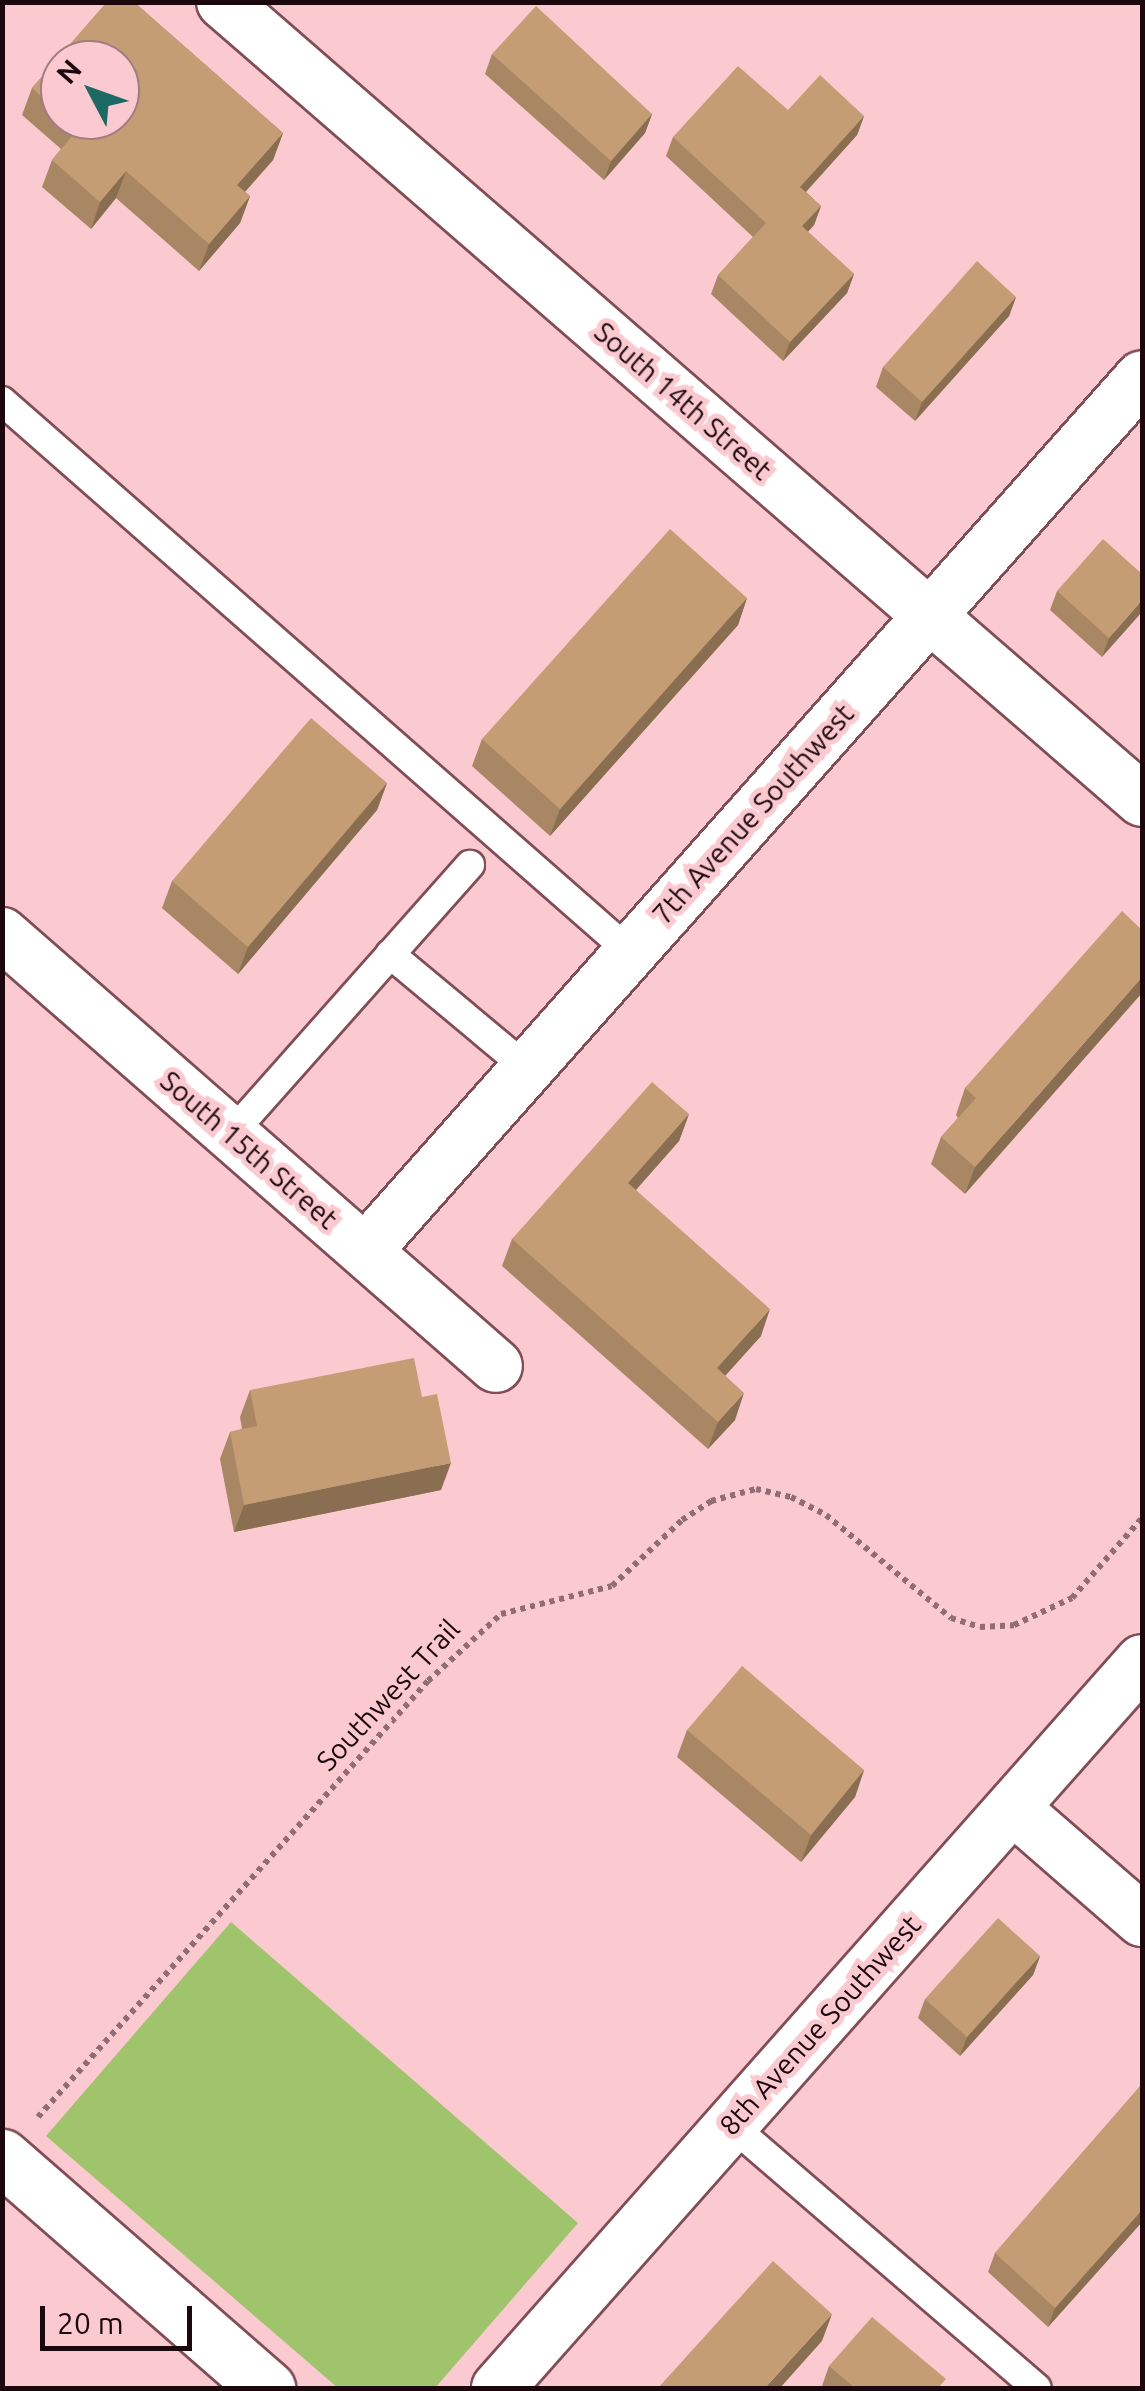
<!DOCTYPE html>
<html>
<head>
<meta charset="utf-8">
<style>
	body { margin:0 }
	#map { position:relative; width:1145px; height:2391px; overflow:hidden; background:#fbc9d0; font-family:Ubuntu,sans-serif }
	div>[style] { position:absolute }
	.green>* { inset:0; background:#9fc46c }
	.path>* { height:6px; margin-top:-3px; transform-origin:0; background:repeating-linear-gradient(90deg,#916d73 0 5px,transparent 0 10px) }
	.roads { filter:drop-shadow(2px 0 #814d57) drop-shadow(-2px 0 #814d57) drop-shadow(0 2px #814d57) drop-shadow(0 -2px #814d57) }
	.lane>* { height:28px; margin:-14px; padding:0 14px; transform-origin:14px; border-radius:14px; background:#fff }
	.street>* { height:52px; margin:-26px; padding:0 26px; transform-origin:26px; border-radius:26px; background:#fff }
	.secondary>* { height:55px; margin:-27.5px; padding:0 27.5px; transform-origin:27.5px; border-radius:27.5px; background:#fff }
	.wall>* { inset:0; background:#a98764 }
	.shaded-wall>* { inset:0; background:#896e51 }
	.building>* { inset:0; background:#c49d74 }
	span { translate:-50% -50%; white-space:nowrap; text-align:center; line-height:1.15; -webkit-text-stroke:10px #fbc9d0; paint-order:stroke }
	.street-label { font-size:28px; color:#1c080c }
	.frame { position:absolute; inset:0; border:5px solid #1c080c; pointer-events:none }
	.north { position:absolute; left:40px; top:40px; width:100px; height:100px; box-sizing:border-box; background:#fbc9d0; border:2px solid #a27c82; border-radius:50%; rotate:311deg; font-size:28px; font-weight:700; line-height:40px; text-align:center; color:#1c080c }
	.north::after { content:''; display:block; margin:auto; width:35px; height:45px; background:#1d6963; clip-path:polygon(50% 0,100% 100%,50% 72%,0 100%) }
	.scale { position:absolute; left:40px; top:2306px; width:152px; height:45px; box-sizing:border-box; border:5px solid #1c080c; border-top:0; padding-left:12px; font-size:30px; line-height:35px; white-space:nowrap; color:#1c080c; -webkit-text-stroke:8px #fbc9d0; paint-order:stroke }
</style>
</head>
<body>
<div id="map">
	<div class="green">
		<div style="clip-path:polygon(231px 1922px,578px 2223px,435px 2388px,338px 2388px,46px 2136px)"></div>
	</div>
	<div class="path">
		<div style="left:38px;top:2117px;width:585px;rotate:-48.19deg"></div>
		<div style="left:428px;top:1681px;width:99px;rotate:-42.5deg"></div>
		<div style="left:501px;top:1614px;width:114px;rotate:-14.2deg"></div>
		<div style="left:612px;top:1586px;width:96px;rotate:-43.3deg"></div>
		<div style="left:682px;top:1520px;width:35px;rotate:-33deg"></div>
		<div style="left:711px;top:1501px;width:47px;rotate:-14.9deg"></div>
		<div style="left:756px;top:1489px;width:36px;rotate:13deg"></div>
		<div style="left:791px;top:1497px;width:39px;rotate:27deg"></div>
		<div style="left:826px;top:1515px;width:162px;rotate:39.5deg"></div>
		<div style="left:951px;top:1618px;width:30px;rotate:17deg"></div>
		<div style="left:980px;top:1627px;width:34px;rotate:-3deg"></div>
		<div style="left:1014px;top:1625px;width:64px;rotate:-25deg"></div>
		<div style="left:1072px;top:1598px;width:106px;rotate:-48.8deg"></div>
	</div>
	<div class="roads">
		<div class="lane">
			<div style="left:2px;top:401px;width:835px;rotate:41.26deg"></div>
			<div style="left:390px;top:954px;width:178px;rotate:39.8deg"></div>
			<div style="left:231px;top:1134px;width:360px;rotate:-48.4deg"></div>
			<div style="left:731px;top:2125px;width:403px;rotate:40.7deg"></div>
		</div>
		<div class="street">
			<div style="left:223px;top:2px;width:1217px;rotate:40.97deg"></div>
			<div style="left:2px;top:934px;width:656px;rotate:41.17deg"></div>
			<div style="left:365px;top:1251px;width:1169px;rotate:-48.36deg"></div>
			<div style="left:1013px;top:1808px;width:171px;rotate:41deg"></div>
			<div style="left:498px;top:2388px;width:971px;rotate:-48.46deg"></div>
		</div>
		<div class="secondary">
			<div style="left:2px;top:2157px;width:352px;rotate:41.1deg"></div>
		</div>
	</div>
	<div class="wall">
		<div style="clip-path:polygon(evenodd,107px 2px,134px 2px,283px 133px,273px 160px,245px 192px,250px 196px,240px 223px,199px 271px,116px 198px,91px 229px,42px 187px,52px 160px,61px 149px,22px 115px,32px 88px,107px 2px,60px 60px,120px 60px,120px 120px,60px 120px,60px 60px)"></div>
		<div style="clip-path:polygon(492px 54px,652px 114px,645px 133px,604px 180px,485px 74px)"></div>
		<div style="clip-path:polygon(788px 110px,864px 116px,857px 135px,806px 192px,821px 206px,814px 225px,808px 232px,854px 274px,847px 293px,783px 361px,711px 294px,718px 275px,753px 237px,666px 156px,673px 137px)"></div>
		<div style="clip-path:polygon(1016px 297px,1009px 316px,915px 421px,876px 387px,883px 367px)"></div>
		<div style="clip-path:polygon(1142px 574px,1102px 657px,1050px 610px,1057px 591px)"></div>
		<div style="clip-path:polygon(747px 598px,738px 625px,550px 836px,472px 766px,482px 739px)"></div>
		<div style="clip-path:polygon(387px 783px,377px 810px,238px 974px,162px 908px,172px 881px)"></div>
		<div style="clip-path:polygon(1142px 930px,965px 1194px,931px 1164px,941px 1137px,958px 1118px,956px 1115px,965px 1088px)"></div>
		<div style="clip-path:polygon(689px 1114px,679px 1141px,636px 1190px,761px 1336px,725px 1375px,735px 1420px,708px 1449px,502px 1266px,512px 1239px)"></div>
		<div style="clip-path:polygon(250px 1390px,422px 1397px,441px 1490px,234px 1532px,220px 1459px,230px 1432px,242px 1429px,240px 1417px)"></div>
		<div style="clip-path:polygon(687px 1730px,864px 1770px,855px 1797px,801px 1862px,677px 1757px)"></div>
		<div style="clip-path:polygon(1040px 1956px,1033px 1975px,960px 2056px,918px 2018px,925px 1999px)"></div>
		<div style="clip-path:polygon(1142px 2084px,1142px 2222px,1048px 2327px,988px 2272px,995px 2253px)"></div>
		<div style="clip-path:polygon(829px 2366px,942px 2388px,825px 2388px,822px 2386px)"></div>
	</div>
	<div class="shaded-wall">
		<div style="clip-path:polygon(652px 114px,645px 133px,604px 180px,611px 161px)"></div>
		<div style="clip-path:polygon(864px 116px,857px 135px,793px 206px,800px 187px)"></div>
		<div style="clip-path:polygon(283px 133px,273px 160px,227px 212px,237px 185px)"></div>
		<div style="clip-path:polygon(126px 171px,116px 198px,91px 229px,100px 202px)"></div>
		<div style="clip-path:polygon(250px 196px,240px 223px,199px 271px,209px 244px)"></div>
		<div style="clip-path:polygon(821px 206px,814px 225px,795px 245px,802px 226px)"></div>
		<div style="clip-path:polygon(854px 274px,847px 293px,783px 361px,790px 342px)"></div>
		<div style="clip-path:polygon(1016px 297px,1009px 316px,915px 421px,922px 402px)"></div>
		<div style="clip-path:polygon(747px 598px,738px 625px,550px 836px,560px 809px)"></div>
		<div style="clip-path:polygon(1142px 600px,1142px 612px,1102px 657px,1109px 638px)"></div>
		<div style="clip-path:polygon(387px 783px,377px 810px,238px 974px,248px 947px)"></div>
		<div style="clip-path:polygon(1142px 977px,1142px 993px,965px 1194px,975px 1167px)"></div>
		<div style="clip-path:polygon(689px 1114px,679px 1141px,618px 1210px,628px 1183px)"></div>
		<div style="clip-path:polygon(770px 1309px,761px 1336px,708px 1395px,717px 1368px)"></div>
		<div style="clip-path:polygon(744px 1393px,735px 1420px,708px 1449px,718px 1422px)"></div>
		<div style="clip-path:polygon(451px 1463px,441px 1490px,234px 1532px,244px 1505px)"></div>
		<div style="clip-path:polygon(864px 1770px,855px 1797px,801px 1862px,811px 1835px)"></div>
		<div style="clip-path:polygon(1040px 1956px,1033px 1975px,960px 2056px,967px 2037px)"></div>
		<div style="clip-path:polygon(1142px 2210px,1142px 2222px,1048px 2327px,1055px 2308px)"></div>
		<div style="clip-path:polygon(832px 2314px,822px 2341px,780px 2388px,765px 2388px)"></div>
	</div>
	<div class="building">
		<div style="clip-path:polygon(107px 2px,134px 2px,283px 133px,237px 185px,250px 196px,209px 244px,126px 171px,100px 202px,52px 160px,78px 129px,68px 120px,120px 120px,120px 60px,60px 60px,60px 113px,32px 88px)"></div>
		<div style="clip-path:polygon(536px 6px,652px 114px,611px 161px,492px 54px)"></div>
		<div style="clip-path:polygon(738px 66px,788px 110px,820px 75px,864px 116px,800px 187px,821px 206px,802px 226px,854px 274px,790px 342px,718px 275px,766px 223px,673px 137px)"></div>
		<div style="clip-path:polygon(977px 261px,1016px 297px,922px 402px,883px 367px)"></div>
		<div style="clip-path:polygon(670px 529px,747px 598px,560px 809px,482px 739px)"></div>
		<div style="clip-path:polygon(1103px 539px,1142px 574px,1142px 600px,1109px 638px,1057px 591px)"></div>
		<div style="clip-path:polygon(311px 718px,387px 783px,248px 947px,172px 881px)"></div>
		<div style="clip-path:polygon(1122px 911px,1142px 930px,1142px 977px,975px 1167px,941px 1137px,976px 1098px,965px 1088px)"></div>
		<div style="clip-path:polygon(652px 1082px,689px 1114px,628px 1183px,770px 1309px,717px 1368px,744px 1393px,718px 1422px,512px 1239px)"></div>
		<div style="clip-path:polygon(414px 1358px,422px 1397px,437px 1394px,451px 1463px,244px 1505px,230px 1432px,257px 1426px,250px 1390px)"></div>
		<div style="clip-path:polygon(742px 1666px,864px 1770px,811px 1835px,687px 1730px)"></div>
		<div style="clip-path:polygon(998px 1918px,1040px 1956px,967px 2037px,925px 1999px)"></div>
		<div style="clip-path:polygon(1142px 2084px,1142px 2210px,1055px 2308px,995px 2253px)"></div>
		<div style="clip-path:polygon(773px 2261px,832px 2314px,765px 2388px,658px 2388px)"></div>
		<div style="clip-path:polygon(872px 2317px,946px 2379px,938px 2388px,855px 2388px,829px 2366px)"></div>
	</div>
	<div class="street-label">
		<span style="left:683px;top:401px;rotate:41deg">South 14th Street</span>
		<span style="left:753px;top:814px;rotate:-48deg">7th Avenue Southwest</span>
		<span style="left:249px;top:1150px;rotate:41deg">South 15th Street</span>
		<span style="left:388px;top:1695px;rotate:-47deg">Southwest Trail</span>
		<span style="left:820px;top:2025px;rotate:-48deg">8th Avenue Southwest</span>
	</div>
	<div class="frame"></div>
	<div class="north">N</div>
	<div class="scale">20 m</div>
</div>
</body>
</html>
